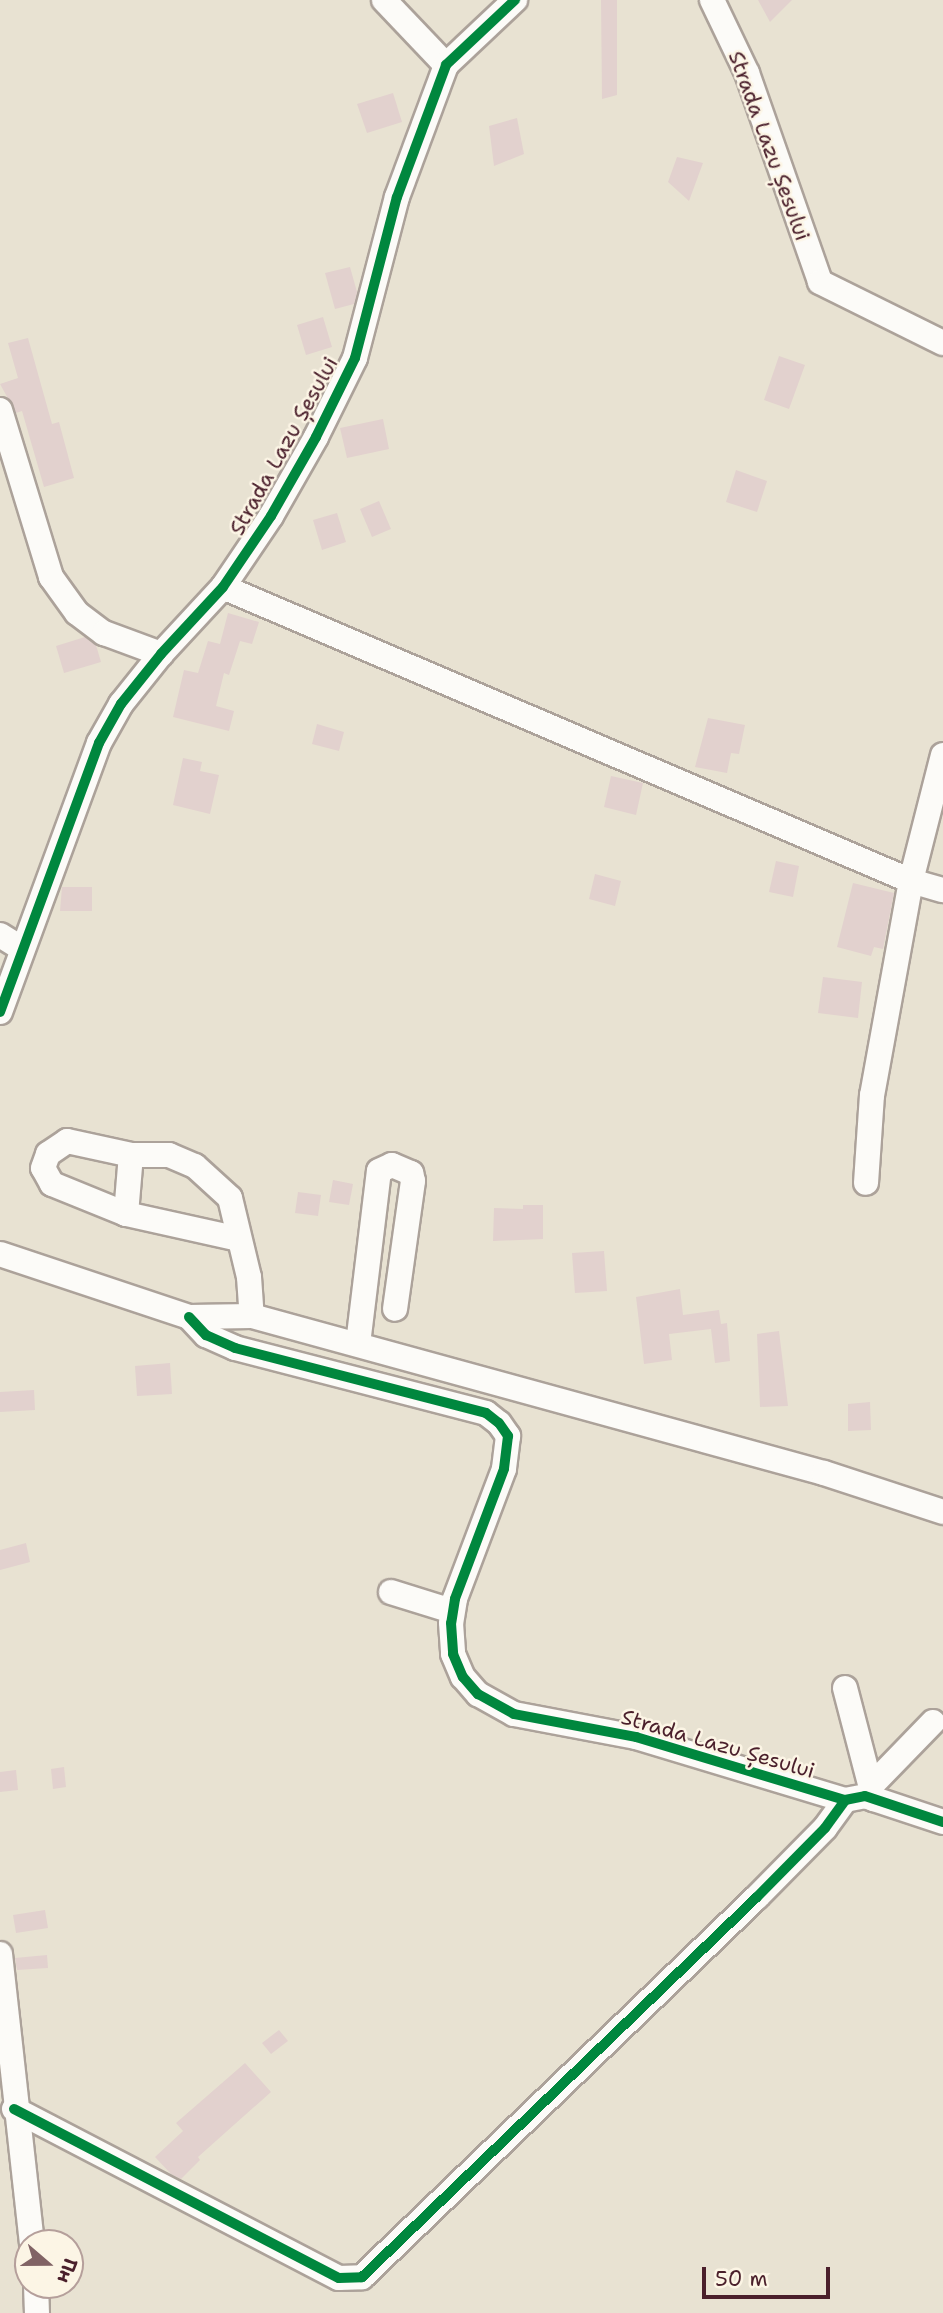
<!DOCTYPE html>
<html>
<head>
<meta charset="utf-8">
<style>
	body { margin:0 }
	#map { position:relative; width:943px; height:2313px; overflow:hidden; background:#e8e2d2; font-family:"Shantell Sans",sans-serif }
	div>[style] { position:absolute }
	.building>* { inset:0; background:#e2d1ce }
	.roads { filter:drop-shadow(2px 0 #aca29a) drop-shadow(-2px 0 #aca29a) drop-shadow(0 2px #aca29a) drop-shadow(0 -2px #aca29a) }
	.minor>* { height:24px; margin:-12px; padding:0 12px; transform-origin:12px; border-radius:12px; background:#fcfbf8 }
	.cycleway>* { height:10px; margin:-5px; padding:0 5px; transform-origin:5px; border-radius:5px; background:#00873e }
	span { translate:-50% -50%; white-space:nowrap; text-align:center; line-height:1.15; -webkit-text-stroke:5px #fcf5e5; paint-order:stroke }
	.street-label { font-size:21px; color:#4a1f2b }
	.north { position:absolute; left:14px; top:2229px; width:70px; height:70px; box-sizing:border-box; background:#fcf5e5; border:2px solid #b59f9b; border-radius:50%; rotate:110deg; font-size:19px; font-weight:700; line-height:28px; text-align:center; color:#4a1f2b }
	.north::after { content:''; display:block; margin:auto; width:24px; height:32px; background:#816365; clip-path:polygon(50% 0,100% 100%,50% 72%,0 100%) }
	.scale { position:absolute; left:702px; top:2267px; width:128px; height:32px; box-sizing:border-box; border:4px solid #4a1f2b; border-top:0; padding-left:9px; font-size:21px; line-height:24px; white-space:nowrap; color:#4a1f2b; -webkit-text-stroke:5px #fcf5e5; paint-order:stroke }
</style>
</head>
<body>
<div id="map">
	<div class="building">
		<div style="clip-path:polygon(601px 0,617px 0,617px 95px,602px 99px)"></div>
		<div style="clip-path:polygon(758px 0,792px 0,770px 22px)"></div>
		<div style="clip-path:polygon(393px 93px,402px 122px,367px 133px,357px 104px)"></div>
		<div style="clip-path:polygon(517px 118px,524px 154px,494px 166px,489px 126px)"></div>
		<div style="clip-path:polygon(677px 157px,703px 163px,689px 201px,668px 182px)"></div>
		<div style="clip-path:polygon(350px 267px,357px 292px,354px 304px,335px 309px,325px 273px)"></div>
		<div style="clip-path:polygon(323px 317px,332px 347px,306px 355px,297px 325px)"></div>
		<div style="clip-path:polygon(28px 338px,52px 424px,59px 422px,74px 478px,44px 487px,22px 411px,16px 413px,0 384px,18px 378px,8px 343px)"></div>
		<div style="clip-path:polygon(779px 356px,805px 365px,789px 409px,764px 400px)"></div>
		<div style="clip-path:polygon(383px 419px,389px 449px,347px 458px,340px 428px)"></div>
		<div style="clip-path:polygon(736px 470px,767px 481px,757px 512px,726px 502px)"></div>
		<div style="clip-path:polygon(379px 501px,391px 529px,372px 537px,360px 509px)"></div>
		<div style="clip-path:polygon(337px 513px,346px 542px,322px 550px,313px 520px)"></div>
		<div style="clip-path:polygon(228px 613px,259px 622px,252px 644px,240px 641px,229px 675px,224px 673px,216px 706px,234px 711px,229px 731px,173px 717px,184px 670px,198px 673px,208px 641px,220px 644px)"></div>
		<div style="clip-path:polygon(85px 637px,96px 645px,101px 662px,64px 673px,56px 646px)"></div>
		<div style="clip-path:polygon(708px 718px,745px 725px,739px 754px,731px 753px,727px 773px,695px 767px)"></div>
		<div style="clip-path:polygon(317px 724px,344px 732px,339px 751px,312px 744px)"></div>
		<div style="clip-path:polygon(183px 758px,202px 762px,200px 771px,219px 775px,210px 814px,173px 805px)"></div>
		<div style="clip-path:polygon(611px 776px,643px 783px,636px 815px,604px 807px)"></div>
		<div style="clip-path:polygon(776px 861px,799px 866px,793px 897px,769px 892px)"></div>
		<div style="clip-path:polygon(595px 874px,621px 881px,615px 906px,589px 899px)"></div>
		<div style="clip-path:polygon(853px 883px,894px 893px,883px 949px,874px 947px,871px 956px,837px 947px)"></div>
		<div style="clip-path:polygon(62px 887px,92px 887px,92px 911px,60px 911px)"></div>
		<div style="clip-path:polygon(823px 977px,862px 982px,858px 1018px,818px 1013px)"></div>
		<div style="clip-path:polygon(333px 1180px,353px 1184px,349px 1205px,329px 1202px)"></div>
		<div style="clip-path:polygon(298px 1192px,321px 1195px,318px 1216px,295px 1213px)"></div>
		<div style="clip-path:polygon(523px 1205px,543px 1205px,543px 1239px,493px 1241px,494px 1208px,523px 1209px)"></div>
		<div style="clip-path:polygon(604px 1251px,607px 1291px,575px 1293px,572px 1253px)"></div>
		<div style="clip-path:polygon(680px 1289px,683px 1315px,719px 1310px,721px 1324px,727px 1323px,730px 1361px,715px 1363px,711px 1329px,669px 1334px,672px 1360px,644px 1364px,636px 1297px)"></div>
		<div style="clip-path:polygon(779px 1331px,788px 1406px,760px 1407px,757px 1334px)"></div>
		<div style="clip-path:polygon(170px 1363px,172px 1394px,137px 1396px,135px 1366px)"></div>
		<div style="clip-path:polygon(34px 1390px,35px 1410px,0 1412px,0 1392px)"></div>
		<div style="clip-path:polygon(870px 1402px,871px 1430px,848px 1431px,848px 1404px)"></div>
		<div style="clip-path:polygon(26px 1543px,30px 1562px,0 1570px,0 1550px)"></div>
		<div style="clip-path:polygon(64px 1767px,66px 1787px,53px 1789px,51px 1769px)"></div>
		<div style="clip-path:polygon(16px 1770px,18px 1790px,0 1792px,0 1772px)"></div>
		<div style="clip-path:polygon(45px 1910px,48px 1928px,16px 1933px,13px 1915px)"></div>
		<div style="clip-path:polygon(47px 1955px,48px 1968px,17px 1970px,15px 1958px)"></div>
		<div style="clip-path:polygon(279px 2030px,288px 2041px,271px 2054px,262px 2043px)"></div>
		<div style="clip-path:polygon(245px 2063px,271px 2092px,198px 2157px,200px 2160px,181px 2179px,171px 2174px,155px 2157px,183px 2131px,176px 2123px)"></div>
	</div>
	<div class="roads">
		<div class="minor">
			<div style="left:384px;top:0;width:90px;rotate:46.4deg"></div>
			<div style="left:712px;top:0;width:81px;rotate:64.4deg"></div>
			<div style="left:747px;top:73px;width:221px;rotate:70.7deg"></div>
			<div style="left:820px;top:282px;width:137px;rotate:26.4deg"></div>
			<div style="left:0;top:410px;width:175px;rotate:73deg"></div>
			<div style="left:51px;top:577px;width:44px;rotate:54.2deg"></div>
			<div style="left:77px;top:613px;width:34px;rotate:37deg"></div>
			<div style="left:104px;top:633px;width:61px;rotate:20.2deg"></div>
			<div style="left:223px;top:587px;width:748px;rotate:23.14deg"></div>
			<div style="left:911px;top:881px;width:218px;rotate:100.3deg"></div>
			<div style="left:872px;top:1095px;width:88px;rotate:93.9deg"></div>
			<div style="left:943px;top:755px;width:130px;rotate:104.3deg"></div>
			<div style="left:911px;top:881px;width:33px;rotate:16deg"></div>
			<div style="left:0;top:935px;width:25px;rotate:32deg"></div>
			<div style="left:0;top:1012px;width:287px;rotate:-69.8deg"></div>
			<div style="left:99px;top:743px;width:45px;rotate:-60.6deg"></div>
			<div style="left:121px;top:704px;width:64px;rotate:-51.3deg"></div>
			<div style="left:161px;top:654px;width:91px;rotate:-47.2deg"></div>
			<div style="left:223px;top:587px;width:86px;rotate:-55.9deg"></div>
			<div style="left:271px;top:516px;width:91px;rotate:-60.3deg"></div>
			<div style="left:316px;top:437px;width:88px;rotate:-63.7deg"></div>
			<div style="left:355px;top:358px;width:166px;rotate:-75.4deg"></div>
			<div style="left:397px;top:197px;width:141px;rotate:-69.6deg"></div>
			<div style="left:446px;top:65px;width:95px;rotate:-43.3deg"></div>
			<div style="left:126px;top:1214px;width:59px;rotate:-85.2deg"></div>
			<div style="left:239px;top:1239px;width:116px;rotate:-167.5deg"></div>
			<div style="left:126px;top:1214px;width:80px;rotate:-157.9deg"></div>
			<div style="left:52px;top:1184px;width:18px;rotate:-119deg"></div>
			<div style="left:43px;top:1168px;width:15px;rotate:-70deg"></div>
			<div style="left:48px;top:1154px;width:23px;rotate:-34deg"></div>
			<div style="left:67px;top:1141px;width:66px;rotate:12.3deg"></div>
			<div style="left:131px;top:1155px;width:38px"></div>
			<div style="left:169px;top:1155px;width:28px;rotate:23deg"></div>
			<div style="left:195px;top:1166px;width:47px;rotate:42.4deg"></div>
			<div style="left:230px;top:1198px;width:81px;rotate:76.5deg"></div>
			<div style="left:249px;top:1277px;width:39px;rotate:86deg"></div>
			<div style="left:0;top:1254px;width:199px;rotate:18.4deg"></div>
			<div style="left:189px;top:1317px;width:63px;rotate:-0.9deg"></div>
			<div style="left:252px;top:1316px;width:593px;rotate:15.35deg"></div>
			<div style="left:824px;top:1473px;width:125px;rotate:18.1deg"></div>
			<div style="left:189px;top:1317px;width:25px;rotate:47deg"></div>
			<div style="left:206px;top:1335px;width:32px;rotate:24deg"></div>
			<div style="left:235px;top:1348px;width:259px;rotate:14.5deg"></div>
			<div style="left:486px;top:1413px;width:16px;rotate:38deg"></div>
			<div style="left:499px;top:1423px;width:16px;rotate:55deg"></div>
			<div style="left:508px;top:1436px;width:33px;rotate:97deg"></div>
			<div style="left:504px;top:1469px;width:139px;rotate:110.7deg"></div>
			<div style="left:455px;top:1599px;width:24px;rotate:99deg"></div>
			<div style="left:451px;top:1623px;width:31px;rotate:86deg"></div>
			<div style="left:453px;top:1654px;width:25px;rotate:67deg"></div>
			<div style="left:463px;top:1677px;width:23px;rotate:49deg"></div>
			<div style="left:478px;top:1694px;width:41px;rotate:29.1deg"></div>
			<div style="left:514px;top:1714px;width:124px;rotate:10.7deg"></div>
			<div style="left:636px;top:1737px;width:218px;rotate:16.8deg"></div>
			<div style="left:845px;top:1800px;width:20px;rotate:-11deg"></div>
			<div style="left:865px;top:1796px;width:82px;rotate:18.4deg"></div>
			<div style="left:358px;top:1344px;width:174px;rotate:-83.1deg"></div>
			<div style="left:379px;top:1171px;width:14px;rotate:-25deg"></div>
			<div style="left:392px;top:1165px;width:21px;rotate:23deg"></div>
			<div style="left:411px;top:1173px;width:8px;rotate:76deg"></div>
			<div style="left:413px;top:1181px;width:129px;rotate:98deg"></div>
			<div style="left:391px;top:1592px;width:64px;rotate:17.3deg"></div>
			<div style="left:845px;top:1688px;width:115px;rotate:75.4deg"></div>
			<div style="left:871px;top:1786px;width:89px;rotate:-45.9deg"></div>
			<div style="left:0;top:1954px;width:291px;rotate:83.7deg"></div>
			<div style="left:14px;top:2109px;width:366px;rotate:27.5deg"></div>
			<div style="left:339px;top:2278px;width:23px;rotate:-2deg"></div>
			<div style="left:362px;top:2277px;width:547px;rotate:-43.89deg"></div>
			<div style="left:756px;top:1898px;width:98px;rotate:-45.4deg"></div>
			<div style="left:825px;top:1828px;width:34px;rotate:-54deg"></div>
			<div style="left:36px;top:2285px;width:28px;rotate:88deg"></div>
		</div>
	</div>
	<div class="cycleway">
		<div style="left:0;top:1012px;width:287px;rotate:-69.8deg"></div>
		<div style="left:99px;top:743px;width:45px;rotate:-60.6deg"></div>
		<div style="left:121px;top:704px;width:64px;rotate:-51.3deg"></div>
		<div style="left:161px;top:654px;width:91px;rotate:-47.2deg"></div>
		<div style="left:223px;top:587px;width:86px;rotate:-55.9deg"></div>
		<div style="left:271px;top:516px;width:91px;rotate:-60.3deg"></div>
		<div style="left:316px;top:437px;width:88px;rotate:-63.7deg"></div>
		<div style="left:355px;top:358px;width:166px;rotate:-75.4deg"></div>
		<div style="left:397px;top:197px;width:141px;rotate:-69.6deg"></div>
		<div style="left:446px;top:65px;width:95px;rotate:-43.3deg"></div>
		<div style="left:189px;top:1317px;width:25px;rotate:47deg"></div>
		<div style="left:206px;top:1335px;width:32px;rotate:24deg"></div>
		<div style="left:235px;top:1348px;width:259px;rotate:14.5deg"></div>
		<div style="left:486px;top:1413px;width:16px;rotate:38deg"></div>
		<div style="left:499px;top:1423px;width:16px;rotate:55deg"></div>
		<div style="left:508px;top:1436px;width:33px;rotate:97deg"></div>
		<div style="left:504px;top:1469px;width:139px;rotate:110.7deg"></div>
		<div style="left:455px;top:1599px;width:24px;rotate:99deg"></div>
		<div style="left:451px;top:1623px;width:31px;rotate:86deg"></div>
		<div style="left:453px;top:1654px;width:25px;rotate:67deg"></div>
		<div style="left:463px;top:1677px;width:23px;rotate:49deg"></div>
		<div style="left:478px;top:1694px;width:41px;rotate:29.1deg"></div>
		<div style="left:514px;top:1714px;width:124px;rotate:10.7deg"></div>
		<div style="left:636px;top:1737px;width:218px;rotate:16.8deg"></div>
		<div style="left:845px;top:1800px;width:20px;rotate:-11deg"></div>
		<div style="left:865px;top:1796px;width:82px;rotate:18.4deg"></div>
		<div style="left:14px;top:2109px;width:366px;rotate:27.5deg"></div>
		<div style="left:339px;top:2278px;width:23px;rotate:-2deg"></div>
		<div style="left:362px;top:2277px;width:547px;rotate:-43.89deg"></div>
		<div style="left:756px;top:1898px;width:98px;rotate:-45.4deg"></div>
		<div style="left:825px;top:1828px;width:34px;rotate:-54deg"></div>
	</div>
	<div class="street-label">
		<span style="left:769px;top:146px;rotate:70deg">Strada Lazu Șesului</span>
		<span style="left:284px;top:446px;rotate:-61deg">Strada Lazu Șesului</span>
		<span style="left:718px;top:1744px;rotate:16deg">Strada Lazu Șesului</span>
	</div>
	<div class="north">Пн</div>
	<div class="scale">50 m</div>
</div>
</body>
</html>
